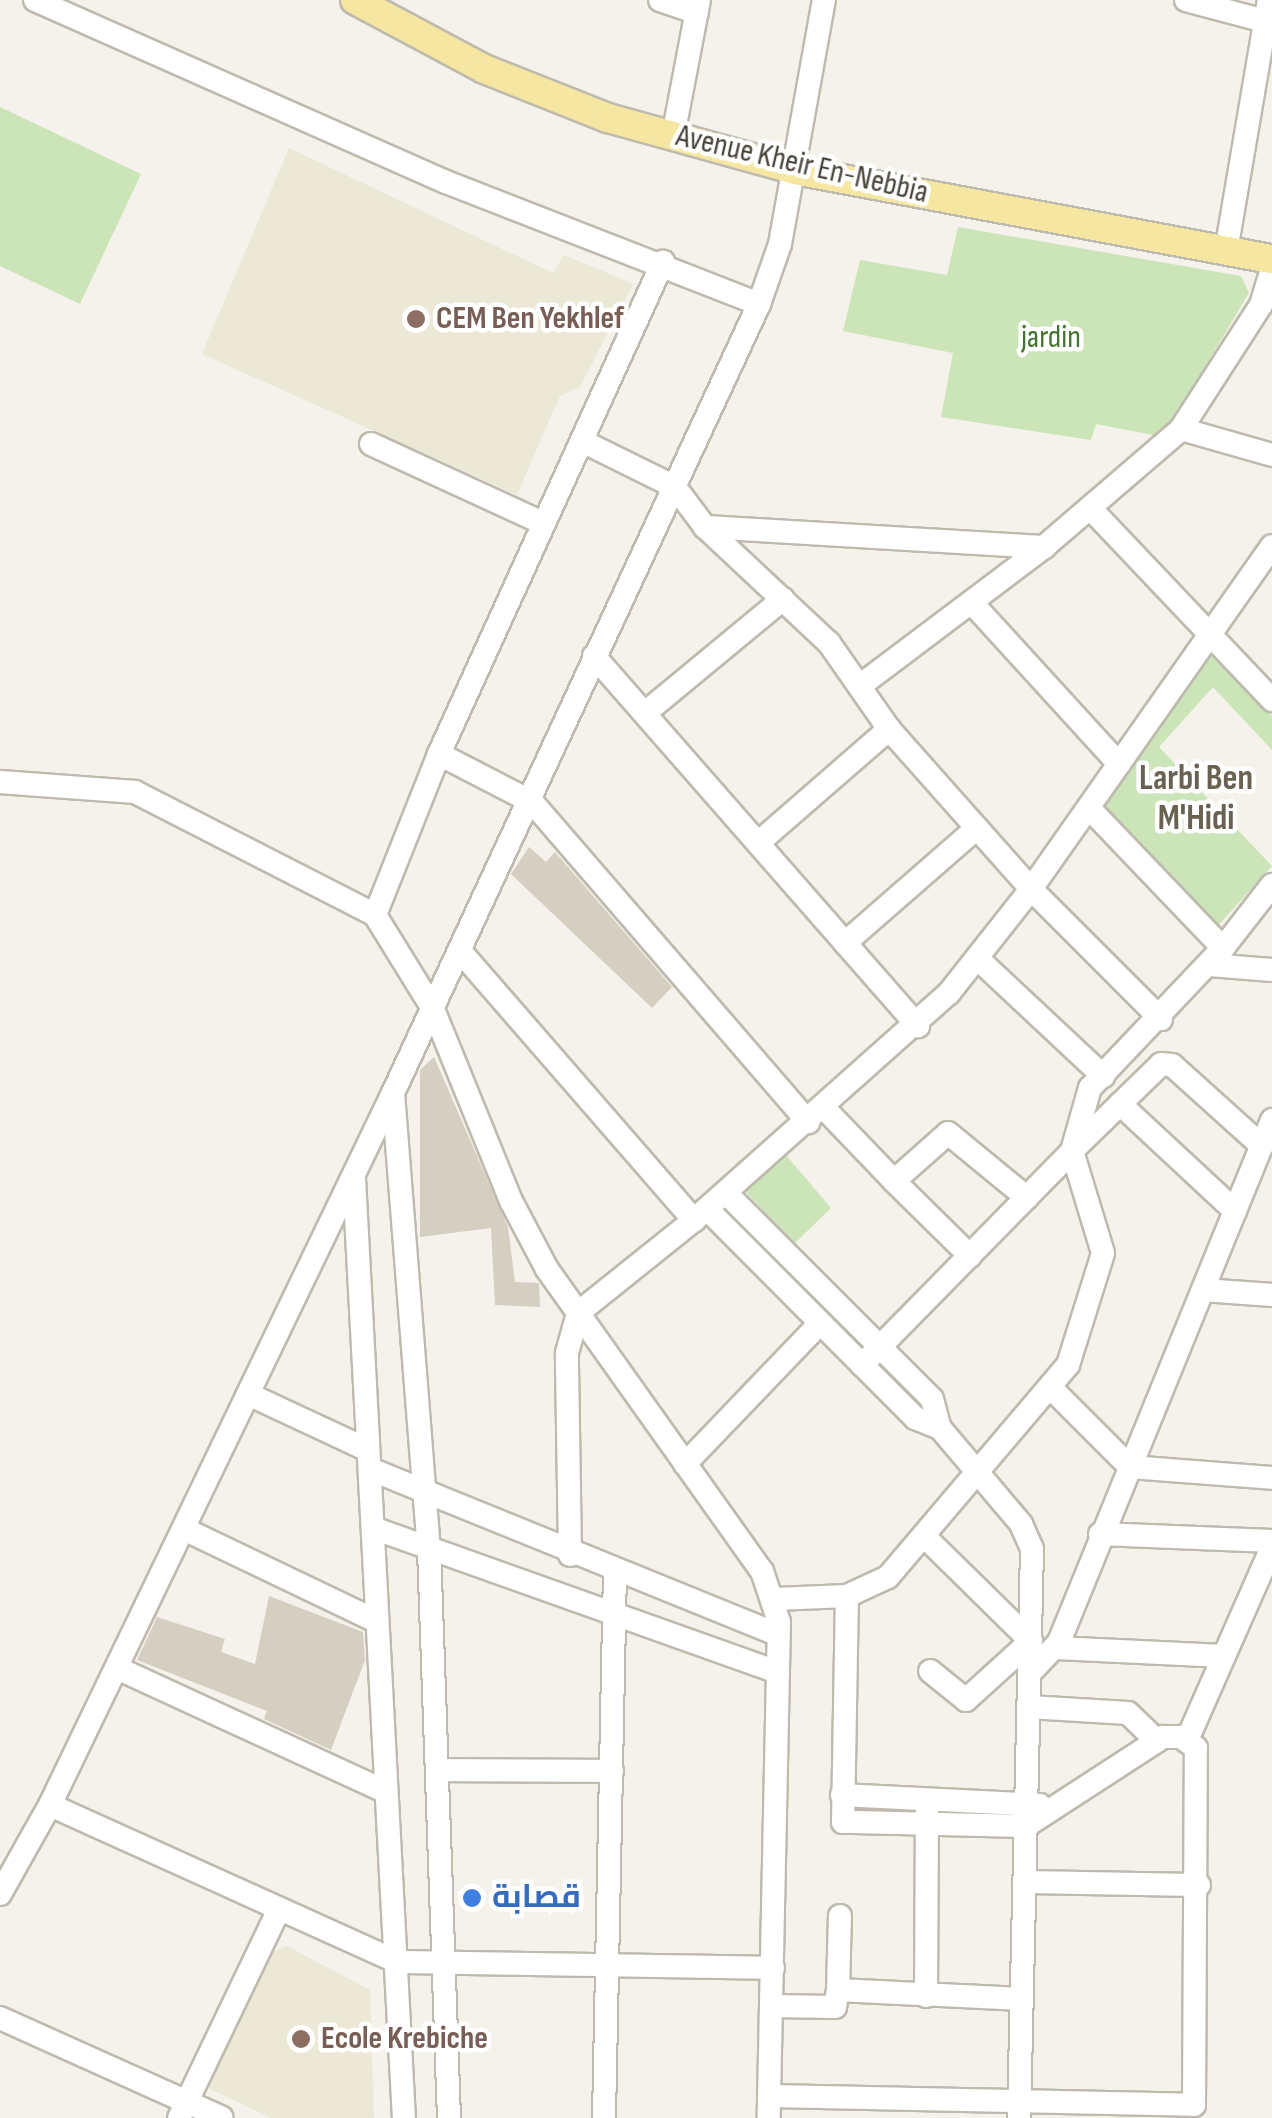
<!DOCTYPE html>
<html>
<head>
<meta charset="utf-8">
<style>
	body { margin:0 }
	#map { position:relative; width:1272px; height:2118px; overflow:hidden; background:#f4f2eb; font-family:"Sofia Sans Condensed",Cairo,sans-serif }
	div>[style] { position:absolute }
	.education>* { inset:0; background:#ebe8d6 }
	.green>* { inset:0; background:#cbe4b8 }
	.building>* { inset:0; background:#d4cfc1 }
	.roads { filter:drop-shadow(2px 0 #bebaae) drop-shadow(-2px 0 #bebaae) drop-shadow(0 2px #bebaae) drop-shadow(0 -2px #bebaae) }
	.minor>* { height:22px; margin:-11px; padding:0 11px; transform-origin:11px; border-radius:11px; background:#fff }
	.major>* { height:28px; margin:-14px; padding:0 14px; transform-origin:14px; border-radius:14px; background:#f5e7a2 }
	.dots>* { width:28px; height:28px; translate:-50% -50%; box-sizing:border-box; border:5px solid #fff; border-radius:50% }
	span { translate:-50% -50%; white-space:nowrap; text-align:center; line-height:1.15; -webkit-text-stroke:9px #fff; paint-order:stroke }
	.street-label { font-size:32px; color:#474339 }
	.education-label { font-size:32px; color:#785e54; font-weight:700 }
	.left { translate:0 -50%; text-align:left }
	.park-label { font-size:32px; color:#437431 }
	.shop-label { font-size:32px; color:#366cbe; font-weight:700 }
	.neighbourhood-label { font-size:35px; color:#696251; font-weight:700 }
</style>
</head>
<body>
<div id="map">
	<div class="education">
		<div style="clip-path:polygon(289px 148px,553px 273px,564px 255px,633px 284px,580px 387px,560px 396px,517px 495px,202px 354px)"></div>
		<div style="clip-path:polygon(287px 1946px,370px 1990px,374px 2118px,271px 2118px,206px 2087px,273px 1952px)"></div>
	</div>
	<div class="green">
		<div style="clip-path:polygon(0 107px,141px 174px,80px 304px,0 266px)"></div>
		<div style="clip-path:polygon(958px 227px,1241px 276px,1249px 293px,1163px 437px,1096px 424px,1091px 440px,941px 417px,953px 353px,843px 331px,860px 260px,947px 275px)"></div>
		<div style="clip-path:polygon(1210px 647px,1272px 716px,1272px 750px,1213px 687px,1159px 747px,1272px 866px,1215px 929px,1104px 806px)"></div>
		<div style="clip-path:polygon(786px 1155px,831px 1208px,794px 1244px,745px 1191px)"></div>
	</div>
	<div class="building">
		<div style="clip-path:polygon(529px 847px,546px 862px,555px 852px,672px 987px,652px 1008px,511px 874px)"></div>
		<div style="clip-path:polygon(434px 1057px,508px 1227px,515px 1282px,539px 1283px,540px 1307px,495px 1305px,491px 1228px,420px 1237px,420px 1070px)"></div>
		<div style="clip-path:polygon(269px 1596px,363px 1632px,365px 1660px,331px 1750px,264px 1719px,267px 1711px,137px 1660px,157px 1617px,225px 1639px,221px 1652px,255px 1664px)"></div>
	</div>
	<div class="roads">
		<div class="minor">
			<div style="left:35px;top:0;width:449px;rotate:23.9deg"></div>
			<div style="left:446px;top:182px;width:336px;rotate:21.3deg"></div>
			<div style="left:660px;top:0;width:39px;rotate:19deg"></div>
			<div style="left:1186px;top:0;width:82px;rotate:14.9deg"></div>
			<div style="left:673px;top:136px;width:138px;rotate:-79.2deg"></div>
			<div style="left:1226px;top:251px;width:255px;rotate:-80.3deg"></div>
			<div style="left:1181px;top:429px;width:95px;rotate:15.9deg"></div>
			<div style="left:582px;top:441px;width:104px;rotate:26.3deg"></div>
			<div style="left:675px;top:487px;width:50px;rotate:53.1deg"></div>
			<div style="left:705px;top:527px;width:170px;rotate:43.1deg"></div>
			<div style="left:829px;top:643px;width:105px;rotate:55.1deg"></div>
			<div style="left:889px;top:729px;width:214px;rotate:48.4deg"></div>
			<div style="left:1031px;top:889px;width:184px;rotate:45deg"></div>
			<div style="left:371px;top:444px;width:189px;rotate:24.7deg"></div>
			<div style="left:1090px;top:508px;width:265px;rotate:46.5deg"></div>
			<div style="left:705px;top:527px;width:340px;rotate:3.4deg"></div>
			<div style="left:972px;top:603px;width:218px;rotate:47.6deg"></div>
			<div style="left:594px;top:656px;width:492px;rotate:48.8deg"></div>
			<div style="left:861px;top:685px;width:229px;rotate:-37deg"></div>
			<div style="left:1044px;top:547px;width:181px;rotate:-40.7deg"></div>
			<div style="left:1181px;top:429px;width:148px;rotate:-57.2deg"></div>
			<div style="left:1261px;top:305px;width:38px;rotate:-73deg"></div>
			<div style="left:645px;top:713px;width:179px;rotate:-39.6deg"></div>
			<div style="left:439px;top:754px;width:105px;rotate:27.3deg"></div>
			<div style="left:532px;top:802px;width:423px;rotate:49.2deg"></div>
			<div style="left:0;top:782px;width:135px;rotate:4.2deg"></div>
			<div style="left:135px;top:792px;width:270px;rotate:27.1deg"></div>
			<div style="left:375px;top:915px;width:110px;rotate:58.3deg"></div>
			<div style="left:433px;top:1009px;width:207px;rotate:67.9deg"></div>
			<div style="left:511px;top:1201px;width:77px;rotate:62.1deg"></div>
			<div style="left:547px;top:1269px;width:371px;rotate:54.6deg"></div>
			<div style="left:762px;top:1571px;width:54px;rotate:71.6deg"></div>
			<div style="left:779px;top:1622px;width:496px;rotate:91.2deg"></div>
			<div style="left:1089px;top:808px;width:194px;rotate:46.3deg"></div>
			<div style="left:1223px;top:948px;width:80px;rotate:-52.1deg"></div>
			<div style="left:758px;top:843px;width:174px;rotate:-41deg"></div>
			<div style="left:375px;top:915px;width:173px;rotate:-68.3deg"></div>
			<div style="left:439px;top:754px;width:541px;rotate:-65.52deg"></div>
			<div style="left:845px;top:943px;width:175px;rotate:-41.1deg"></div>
			<div style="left:460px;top:951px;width:357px;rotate:49deg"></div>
			<div style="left:977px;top:958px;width:173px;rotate:43.1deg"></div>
			<div style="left:1210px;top:965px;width:62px;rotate:4.6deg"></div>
			<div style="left:393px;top:1093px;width:457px;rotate:85.5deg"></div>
			<div style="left:429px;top:1549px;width:569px;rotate:87.99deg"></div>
			<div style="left:1120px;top:1104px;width:157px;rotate:42.9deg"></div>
			<div style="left:824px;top:1108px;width:101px;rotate:46.2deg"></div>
			<div style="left:354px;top:1178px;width:941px;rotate:86.96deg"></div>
			<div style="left:726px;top:1193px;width:291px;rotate:45deg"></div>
			<div style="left:932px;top:1399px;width:30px;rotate:75deg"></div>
			<div style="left:940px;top:1428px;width:126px;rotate:49.8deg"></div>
			<div style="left:1021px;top:1524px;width:27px;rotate:66deg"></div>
			<div style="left:1032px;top:1549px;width:569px;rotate:91.31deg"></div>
			<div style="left:707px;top:1209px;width:295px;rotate:45.1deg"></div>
			<div style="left:915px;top:1418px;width:27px;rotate:22deg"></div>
			<div style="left:970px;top:1256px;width:107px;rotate:-135.4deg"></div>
			<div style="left:894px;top:1181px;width:72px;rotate:-41.6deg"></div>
			<div style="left:948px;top:1133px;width:102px;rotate:39.4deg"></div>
			<div style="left:1203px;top:1290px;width:69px;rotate:4.1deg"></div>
			<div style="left:862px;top:1365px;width:300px;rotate:-45.5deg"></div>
			<div style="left:1072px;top:1151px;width:66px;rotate:-74.1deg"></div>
			<div style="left:1090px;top:1088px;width:193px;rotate:-46.5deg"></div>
			<div style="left:1051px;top:1388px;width:112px;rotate:45deg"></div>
			<div style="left:1130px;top:1467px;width:142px;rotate:4.4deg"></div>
			<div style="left:248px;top:1394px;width:132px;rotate:25deg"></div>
			<div style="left:685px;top:1464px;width:195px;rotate:-46.2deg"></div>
			<div style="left:370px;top:1469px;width:441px;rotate:22.1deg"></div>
			<div style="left:373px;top:1528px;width:430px;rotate:19.6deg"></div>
			<div style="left:184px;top:1529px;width:213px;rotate:25.6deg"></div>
			<div style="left:1100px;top:1534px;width:172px;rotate:2.3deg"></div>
			<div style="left:924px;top:1536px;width:150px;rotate:44.5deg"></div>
			<div style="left:1031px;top:1641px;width:88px;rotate:137.8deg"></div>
			<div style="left:966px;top:1700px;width:46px;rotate:-141.1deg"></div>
			<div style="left:570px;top:1555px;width:202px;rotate:-90.9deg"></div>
			<div style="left:567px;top:1353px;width:41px;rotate:-74.6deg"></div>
			<div style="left:578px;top:1313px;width:149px;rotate:-38.7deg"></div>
			<div style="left:694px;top:1220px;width:341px;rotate:-41.7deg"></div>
			<div style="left:949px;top:993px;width:132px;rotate:-51.7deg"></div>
			<div style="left:1031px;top:889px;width:419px;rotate:-54.9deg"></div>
			<div style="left:775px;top:1599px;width:72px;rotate:-2.4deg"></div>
			<div style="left:847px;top:1596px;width:45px;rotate:-24.9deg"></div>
			<div style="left:888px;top:1577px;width:278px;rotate:-49.7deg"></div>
			<div style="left:1068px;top:1365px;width:117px;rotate:-72.6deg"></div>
			<div style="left:1103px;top:1253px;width:107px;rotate:-106.9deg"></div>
			<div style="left:1072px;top:1151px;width:124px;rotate:-44.3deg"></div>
			<div style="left:1161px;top:1064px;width:11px;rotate:5deg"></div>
			<div style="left:1172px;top:1065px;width:121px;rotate:42deg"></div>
			<div style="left:1056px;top:1648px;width:168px;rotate:2.7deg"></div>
			<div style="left:117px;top:1668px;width:296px;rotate:24.7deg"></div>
			<div style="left:1029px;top:1674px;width:44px;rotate:-46.8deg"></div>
			<div style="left:1059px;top:1642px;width:564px;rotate:-67.8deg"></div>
			<div style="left:1029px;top:1707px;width:99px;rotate:3.5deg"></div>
			<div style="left:1128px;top:1713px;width:40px;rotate:44deg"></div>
			<div style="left:1187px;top:1740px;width:211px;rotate:-66.2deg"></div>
			<div style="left:437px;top:1770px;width:175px;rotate:0.3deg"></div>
			<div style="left:842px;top:1795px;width:198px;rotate:2.9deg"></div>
			<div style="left:50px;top:1805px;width:382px;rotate:24.3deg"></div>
			<div style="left:398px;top:1962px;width:375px;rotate:0.9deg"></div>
			<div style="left:1024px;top:1882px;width:175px;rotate:1deg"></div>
			<div style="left:0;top:1894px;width:102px;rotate:-60.7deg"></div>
			<div style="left:50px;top:1805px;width:790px;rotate:-64.28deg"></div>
			<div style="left:393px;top:1093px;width:870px;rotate:-65.11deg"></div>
			<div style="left:759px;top:304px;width:64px;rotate:-70.7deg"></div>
			<div style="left:780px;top:244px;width:248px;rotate:-79.8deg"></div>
			<div style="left:838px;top:1990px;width:74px;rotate:-88.5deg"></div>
			<div style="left:926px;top:1996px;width:186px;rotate:-89.7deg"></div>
			<div style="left:772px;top:2006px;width:63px;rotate:0.9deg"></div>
			<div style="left:835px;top:2007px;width:17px;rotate:-80deg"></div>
			<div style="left:838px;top:1990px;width:184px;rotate:2.8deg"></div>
			<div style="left:0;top:2018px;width:243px;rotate:24.2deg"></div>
			<div style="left:770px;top:2096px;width:424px;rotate:1.2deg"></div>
			<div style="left:1194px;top:2105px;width:357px;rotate:-89.7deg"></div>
			<div style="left:1196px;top:1748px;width:19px;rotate:-144deg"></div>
			<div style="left:1181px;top:1737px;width:18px;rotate:180deg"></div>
			<div style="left:1163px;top:1737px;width:163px;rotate:147deg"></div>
			<div style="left:1026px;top:1826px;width:183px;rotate:-178.7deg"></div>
			<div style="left:843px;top:1822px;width:226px;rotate:-89deg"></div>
			<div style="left:179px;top:2118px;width:229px;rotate:-64.4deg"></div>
			<div style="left:604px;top:2118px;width:546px;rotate:-88.85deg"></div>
		</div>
		<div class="major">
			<div style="left:355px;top:0;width:146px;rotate:28.1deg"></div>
			<div style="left:484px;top:69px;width:133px;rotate:21.6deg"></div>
			<div style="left:608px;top:118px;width:194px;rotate:15.5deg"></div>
			<div style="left:795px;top:170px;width:485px;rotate:10.6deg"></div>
		</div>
	</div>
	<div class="dots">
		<div style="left:416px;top:319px;background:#8d6e63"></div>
		<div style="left:472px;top:1898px;background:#3f7fe0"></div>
		<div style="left:301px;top:2039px;background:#8d6e63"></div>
	</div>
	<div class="street-label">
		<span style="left:802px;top:165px;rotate:13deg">Avenue Kheir En-Nebbia</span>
	</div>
	<div class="education-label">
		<span class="left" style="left:436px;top:319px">CEM Ben Yekhlef</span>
		<span class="left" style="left:321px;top:2039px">Ecole Krebiche</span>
	</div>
	<div class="park-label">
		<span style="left:1051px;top:338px">jardin</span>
	</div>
	<div class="shop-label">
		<span class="left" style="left:492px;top:1898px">قصابة</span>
	</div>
	<div class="neighbourhood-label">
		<span style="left:1196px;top:799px">Larbi Ben<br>M'Hidi</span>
	</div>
</div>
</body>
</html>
